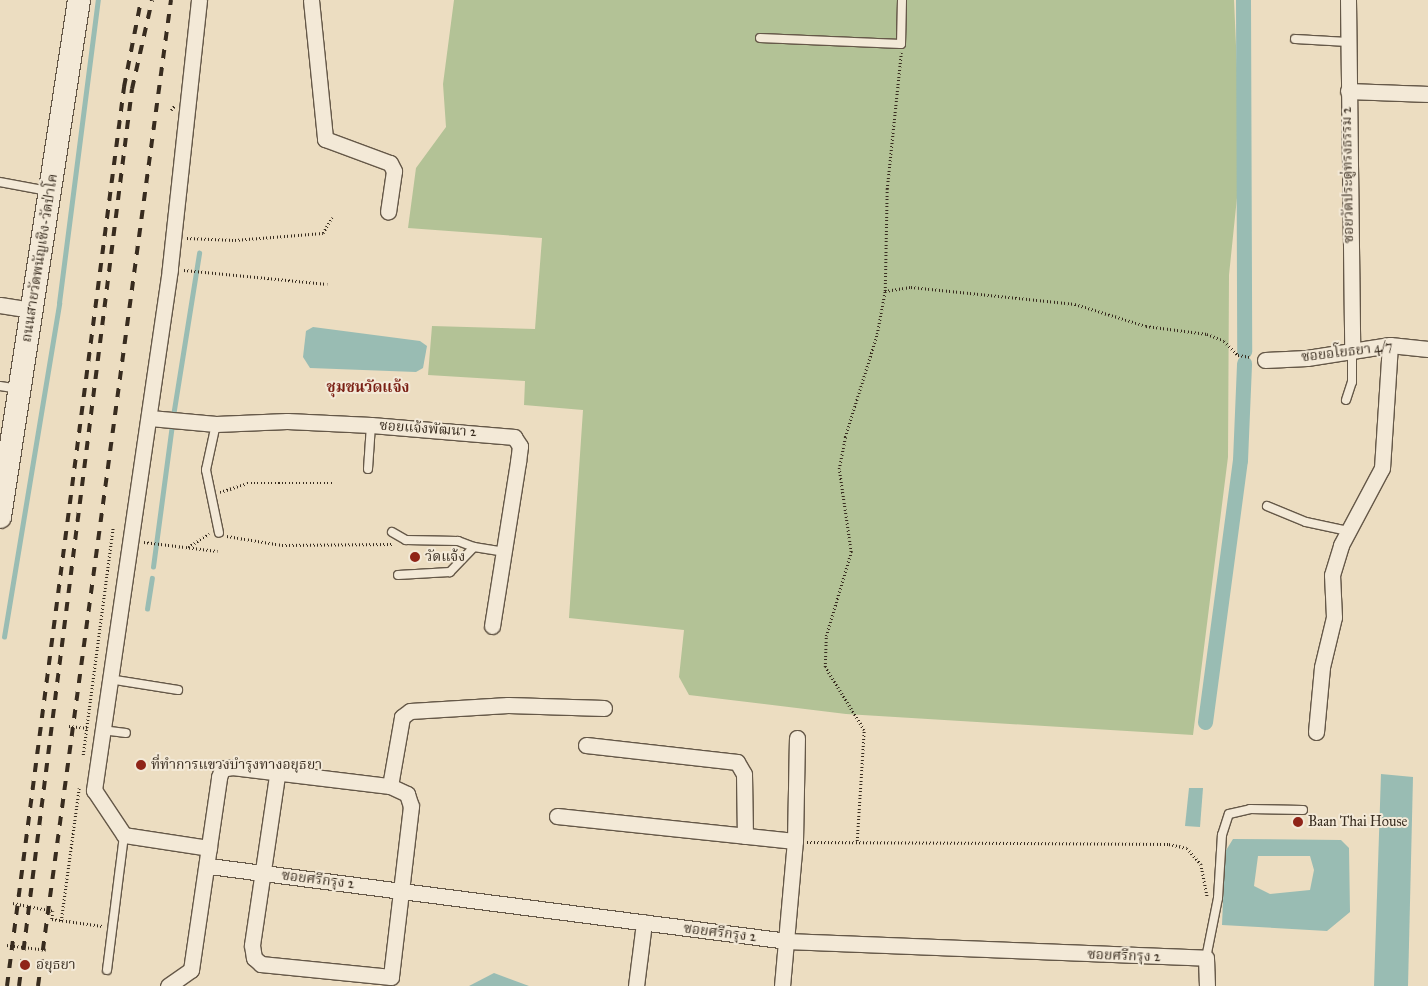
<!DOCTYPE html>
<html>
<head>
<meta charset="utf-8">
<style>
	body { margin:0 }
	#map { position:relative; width:1428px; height:986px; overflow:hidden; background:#ecddc1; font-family:"IM FELL Great Primer","Noto Serif Thai",serif }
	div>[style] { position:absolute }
	.green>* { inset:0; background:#b3c296 }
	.water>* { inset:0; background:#99bcb3 }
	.stream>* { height:4.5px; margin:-2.25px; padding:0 2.25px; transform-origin:2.25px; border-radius:2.25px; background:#99bcb3 }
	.canal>* { height:15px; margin:-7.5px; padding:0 7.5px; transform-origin:7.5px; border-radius:7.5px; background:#99bcb3 }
	.path>* { height:2.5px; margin-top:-1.25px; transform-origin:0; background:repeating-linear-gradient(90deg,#382c1f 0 1px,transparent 0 3.5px) }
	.roads { filter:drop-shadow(1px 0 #655848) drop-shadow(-1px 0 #655848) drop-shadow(0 1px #655848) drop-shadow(0 -1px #655848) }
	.service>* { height:8px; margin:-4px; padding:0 4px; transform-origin:4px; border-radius:4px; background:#f3e9d7 }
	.minor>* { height:15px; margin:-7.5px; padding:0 7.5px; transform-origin:7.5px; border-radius:7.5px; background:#f3e9d7 }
	.secondary>* { height:22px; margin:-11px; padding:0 11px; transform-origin:11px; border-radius:11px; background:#f3e9d7 }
	.rail>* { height:4px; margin-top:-2px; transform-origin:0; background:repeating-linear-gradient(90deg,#382c1f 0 9px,transparent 0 18px) }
	.dots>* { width:14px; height:14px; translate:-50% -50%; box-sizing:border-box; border:2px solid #f3e9d7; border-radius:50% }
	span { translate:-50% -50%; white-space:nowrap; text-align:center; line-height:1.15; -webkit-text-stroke:4px #f3e9d7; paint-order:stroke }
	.street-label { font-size:14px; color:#382c1f }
	.poi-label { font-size:14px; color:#382c1f }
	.left { translate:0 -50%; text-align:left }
	.neighbourhood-label { font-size:15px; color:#7a1f14; font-weight:700 }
</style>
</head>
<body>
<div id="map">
	<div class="green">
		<div style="clip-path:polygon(454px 0,1234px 0,1241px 159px,1229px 275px,1228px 457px,1193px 735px,846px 714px,689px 695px,679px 677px,684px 630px,569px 618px,583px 410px,524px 405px,525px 381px,428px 375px,432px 326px,535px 329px,542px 238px,408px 228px,416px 168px,446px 127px,443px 84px)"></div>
	</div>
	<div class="water">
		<div style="clip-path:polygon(313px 327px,420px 341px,427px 346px,423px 368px,416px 372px,310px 368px,303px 357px,306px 331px)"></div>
		<div style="clip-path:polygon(1381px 774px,1413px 777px,1408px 986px,1374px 986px)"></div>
		<div style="clip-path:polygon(1189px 788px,1203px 788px,1200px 827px,1185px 826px)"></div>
		<div style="clip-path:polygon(evenodd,1233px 839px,1341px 840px,1349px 848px,1350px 912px,1327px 931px,1222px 925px,1225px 852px,1233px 839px,1258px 856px,1310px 856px,1314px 870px,1310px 890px,1270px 894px,1254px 886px,1258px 856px)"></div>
		<div style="clip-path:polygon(494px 973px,529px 986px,469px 986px)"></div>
	</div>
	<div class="stream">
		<div style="left:173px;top:416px;width:165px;rotate:-80.9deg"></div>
		<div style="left:153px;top:567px;width:143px;rotate:-82.4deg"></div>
		<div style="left:147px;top:609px;width:31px;rotate:-81deg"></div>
		<div style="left:4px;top:637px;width:338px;rotate:-80.6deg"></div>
		<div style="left:59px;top:303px;width:305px;rotate:-82.7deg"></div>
	</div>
	<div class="canal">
		<div style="left:1243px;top:0;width:351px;rotate:89.8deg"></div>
		<div style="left:1205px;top:722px;width:264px;rotate:-82.4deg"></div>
		<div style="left:1240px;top:460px;width:97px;rotate:-87.6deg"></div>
	</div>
	<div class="path">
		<div style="left:171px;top:110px;width:6px;rotate:-51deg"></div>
		<div style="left:187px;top:238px;width:48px;rotate:2.4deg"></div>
		<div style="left:235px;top:240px;width:88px;rotate:-4.5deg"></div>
		<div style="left:323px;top:233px;width:18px;rotate:-61deg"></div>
		<div style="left:184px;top:270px;width:144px;rotate:5.6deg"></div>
		<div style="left:885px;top:291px;width:26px;rotate:-9deg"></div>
		<div style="left:911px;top:287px;width:165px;rotate:5.9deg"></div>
		<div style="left:1075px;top:304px;width:74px;rotate:17.2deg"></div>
		<div style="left:1146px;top:326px;width:62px;rotate:7.5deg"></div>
		<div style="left:1207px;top:334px;width:18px;rotate:22deg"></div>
		<div style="left:1224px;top:341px;width:20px;rotate:45deg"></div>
		<div style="left:1238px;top:355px;width:13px;rotate:9deg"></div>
		<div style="left:220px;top:492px;width:28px;rotate:-18deg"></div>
		<div style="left:247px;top:483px;width:86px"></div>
		<div style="left:227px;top:536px;width:56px;rotate:9.3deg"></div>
		<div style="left:282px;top:545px;width:110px;rotate:-0.5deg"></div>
		<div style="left:144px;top:542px;width:74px;rotate:7deg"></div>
		<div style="left:188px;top:547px;width:25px;rotate:-32deg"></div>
		<div style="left:69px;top:726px;width:18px;rotate:6deg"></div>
		<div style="left:83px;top:755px;width:231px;rotate:-82.5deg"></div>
		<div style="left:857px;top:841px;width:111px;rotate:-86.4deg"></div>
		<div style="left:864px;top:730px;width:74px;rotate:-121.8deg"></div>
		<div style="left:825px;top:667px;width:31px;rotate:-88deg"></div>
		<div style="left:826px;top:636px;width:88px;rotate:-73.4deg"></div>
		<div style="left:851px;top:552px;width:84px;rotate:-98.2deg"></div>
		<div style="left:839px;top:469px;width:33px;rotate:-79deg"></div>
		<div style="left:845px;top:437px;width:108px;rotate:-72.7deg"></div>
		<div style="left:877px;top:334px;width:44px;rotate:-79.5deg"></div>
		<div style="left:885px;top:291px;width:102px;rotate:-88.9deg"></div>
		<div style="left:887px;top:189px;width:137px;rotate:-84.1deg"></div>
		<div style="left:807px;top:842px;width:362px;rotate:0.3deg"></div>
		<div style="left:1169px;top:844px;width:18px;rotate:13deg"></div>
		<div style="left:1187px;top:848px;width:21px;rotate:49deg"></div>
		<div style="left:1201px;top:864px;width:33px;rotate:79deg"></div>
		<div style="left:13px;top:903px;width:41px;rotate:11.3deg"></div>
		<div style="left:53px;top:911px;width:8px;rotate:97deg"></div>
		<div style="left:52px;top:919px;width:51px;rotate:7.8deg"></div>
		<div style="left:61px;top:921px;width:134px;rotate:-82.3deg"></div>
		<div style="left:7px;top:945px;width:39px;rotate:7deg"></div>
	</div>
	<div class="roads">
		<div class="service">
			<div style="left:760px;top:38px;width:141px;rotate:2.4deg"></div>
			<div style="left:901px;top:44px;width:44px;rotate:-88.7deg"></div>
			<div style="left:1295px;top:39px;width:53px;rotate:3.2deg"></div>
			<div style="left:0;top:182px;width:49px;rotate:10.6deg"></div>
			<div style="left:0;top:386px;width:18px;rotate:9deg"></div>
			<div style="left:1346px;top:400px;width:19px;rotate:-72deg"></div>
			<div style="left:1352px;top:382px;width:32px;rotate:-90deg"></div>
			<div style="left:216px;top:424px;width:47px;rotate:102.3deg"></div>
			<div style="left:206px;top:470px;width:64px;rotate:78.3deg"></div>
			<div style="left:368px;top:469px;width:44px;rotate:-86.1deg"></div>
			<div style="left:1267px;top:506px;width:42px;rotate:22.3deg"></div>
			<div style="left:1306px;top:522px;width:43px;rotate:12.1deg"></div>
			<div style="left:392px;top:532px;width:16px;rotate:30deg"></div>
			<div style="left:406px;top:540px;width:52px;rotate:1.1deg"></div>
			<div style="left:458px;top:541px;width:17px;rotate:21deg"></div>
			<div style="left:474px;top:547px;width:35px;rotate:134deg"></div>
			<div style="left:450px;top:572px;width:52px;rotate:176.7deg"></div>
			<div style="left:474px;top:547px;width:30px;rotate:9deg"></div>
			<div style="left:109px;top:679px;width:70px;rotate:9.1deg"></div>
			<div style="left:102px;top:730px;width:24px;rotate:7deg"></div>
			<div style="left:1206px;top:958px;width:61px;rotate:-78.7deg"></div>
			<div style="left:1218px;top:898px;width:63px;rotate:-86.4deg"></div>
			<div style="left:1222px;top:835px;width:22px;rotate:-72deg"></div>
			<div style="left:1229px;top:814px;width:22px;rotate:-13deg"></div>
			<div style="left:1250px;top:809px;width:53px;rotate:1.1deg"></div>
			<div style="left:107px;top:970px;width:136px;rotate:-82.8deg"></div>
		</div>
		<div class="minor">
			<div style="left:199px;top:0;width:271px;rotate:96.2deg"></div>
			<div style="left:170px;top:269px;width:527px;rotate:98.3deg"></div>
			<div style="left:94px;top:790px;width:54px;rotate:56.3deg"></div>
			<div style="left:124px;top:835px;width:86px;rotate:8.7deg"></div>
			<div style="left:311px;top:0;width:140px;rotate:84.2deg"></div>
			<div style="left:325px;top:139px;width:69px;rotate:20.3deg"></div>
			<div style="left:390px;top:163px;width:9px;rotate:63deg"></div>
			<div style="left:394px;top:171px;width:41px;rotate:98.3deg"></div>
			<div style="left:1348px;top:0;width:350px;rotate:89.3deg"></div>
			<div style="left:1348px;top:91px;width:80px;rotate:2.1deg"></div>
			<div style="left:0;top:305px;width:32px;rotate:9deg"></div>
			<div style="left:1265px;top:360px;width:42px;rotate:-2.7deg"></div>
			<div style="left:1307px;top:358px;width:84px;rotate:-8.9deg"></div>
			<div style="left:1390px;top:345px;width:38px;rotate:6deg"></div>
			<div style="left:150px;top:418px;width:66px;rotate:5.2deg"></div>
			<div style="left:216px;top:424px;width:71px;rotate:-2.4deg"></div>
			<div style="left:287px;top:421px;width:84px;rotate:2.7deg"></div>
			<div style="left:371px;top:425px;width:144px;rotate:4.8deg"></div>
			<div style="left:514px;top:437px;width:11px;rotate:56deg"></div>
			<div style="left:520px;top:446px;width:16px;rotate:97deg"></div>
			<div style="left:518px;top:462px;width:166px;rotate:99deg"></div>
			<div style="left:1316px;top:732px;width:65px;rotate:-84.7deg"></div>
			<div style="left:1322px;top:667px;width:51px;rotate:-76.5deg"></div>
			<div style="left:1334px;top:617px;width:42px;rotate:-92.7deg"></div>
			<div style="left:1332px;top:575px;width:31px;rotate:-73deg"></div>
			<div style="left:1341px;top:545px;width:87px;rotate:-62deg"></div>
			<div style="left:1382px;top:468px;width:123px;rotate:-86.3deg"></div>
			<div style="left:586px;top:745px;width:152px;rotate:6.4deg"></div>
			<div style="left:737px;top:762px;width:14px;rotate:60deg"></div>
			<div style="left:744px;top:774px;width:62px;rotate:89.1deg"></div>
			<div style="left:390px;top:786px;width:70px;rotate:-80.1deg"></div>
			<div style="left:402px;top:717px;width:10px;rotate:-37deg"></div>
			<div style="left:410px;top:711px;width:98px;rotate:-3.5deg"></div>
			<div style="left:508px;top:705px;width:96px;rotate:1.8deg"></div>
			<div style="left:557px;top:816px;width:239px;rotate:6deg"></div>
			<div style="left:209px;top:866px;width:583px;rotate:7.39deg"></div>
			<div style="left:787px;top:941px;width:419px;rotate:2.3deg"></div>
			<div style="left:1206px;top:958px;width:28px;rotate:88deg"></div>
			<div style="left:168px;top:986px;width:28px;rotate:-35deg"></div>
			<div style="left:191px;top:970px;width:195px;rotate:-81.7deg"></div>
			<div style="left:219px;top:777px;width:9px;rotate:-69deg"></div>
			<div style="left:222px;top:769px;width:10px;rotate:-11deg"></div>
			<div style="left:232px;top:767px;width:159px;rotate:6.9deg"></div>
			<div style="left:390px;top:786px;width:19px;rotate:25deg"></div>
			<div style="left:407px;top:794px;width:13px;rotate:72deg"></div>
			<div style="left:411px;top:806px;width:172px;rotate:96.7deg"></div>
			<div style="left:391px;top:977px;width:131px;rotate:-174.3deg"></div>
			<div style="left:261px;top:964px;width:9px;rotate:-139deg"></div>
			<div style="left:254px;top:958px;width:13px;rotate:-99deg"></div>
			<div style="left:252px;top:945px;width:172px;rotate:-81.6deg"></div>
			<div style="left:636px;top:986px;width:64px;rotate:-82.8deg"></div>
			<div style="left:782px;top:986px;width:146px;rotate:-84.9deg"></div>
			<div style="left:795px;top:841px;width:103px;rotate:-88.9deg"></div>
		</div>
		<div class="secondary">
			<div style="left:0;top:517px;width:523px;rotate:-81.31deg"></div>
		</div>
	</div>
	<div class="rail">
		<div style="left:7px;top:986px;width:907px;rotate:-82.58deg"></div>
		<div style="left:124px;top:87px;width:89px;rotate:-78.9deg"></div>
		<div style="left:19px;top:986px;width:904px;rotate:-82.82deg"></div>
		<div style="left:132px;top:89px;width:91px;rotate:-77.3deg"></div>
		<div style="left:38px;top:986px;width:995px;rotate:-82.32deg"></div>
	</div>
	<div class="dots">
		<div style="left:415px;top:557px;background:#8f2418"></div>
		<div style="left:141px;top:765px;background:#8f2418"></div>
		<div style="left:1298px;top:822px;background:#8f2418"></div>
		<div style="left:25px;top:965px;background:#8f2418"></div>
	</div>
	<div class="street-label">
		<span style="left:1348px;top:175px;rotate:-91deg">ซอยวัดประดู่ทรงธรรม 2</span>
		<span style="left:40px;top:258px;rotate:-81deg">ถนนสายวัดพนัญเชิง-วัดป่าโค</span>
		<span style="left:1347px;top:352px;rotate:-7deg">ซอยอโยธยา 4/7</span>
		<span style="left:428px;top:429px;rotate:4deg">ซอยแจ้งพัฒนา 2</span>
		<span style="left:318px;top:880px;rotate:7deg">ซอยศรีกรุง 2</span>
		<span style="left:720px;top:933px;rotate:7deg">ซอยศรีกรุง 2</span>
		<span style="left:1124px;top:956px;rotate:2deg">ซอยศรีกรุง 2</span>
	</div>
	<div class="poi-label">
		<span class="left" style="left:425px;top:557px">วัดแจ้ง</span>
		<span class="left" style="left:151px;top:765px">ที่ทำการแขวงบำรุงทางอยุธยา</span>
		<span class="left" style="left:1308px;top:822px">Baan Thai House</span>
		<span class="left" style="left:36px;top:965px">อยุธยา</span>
	</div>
	<div class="neighbourhood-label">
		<span style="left:368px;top:388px">ชุมชนวัดแจ้ง</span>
	</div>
</div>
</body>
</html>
